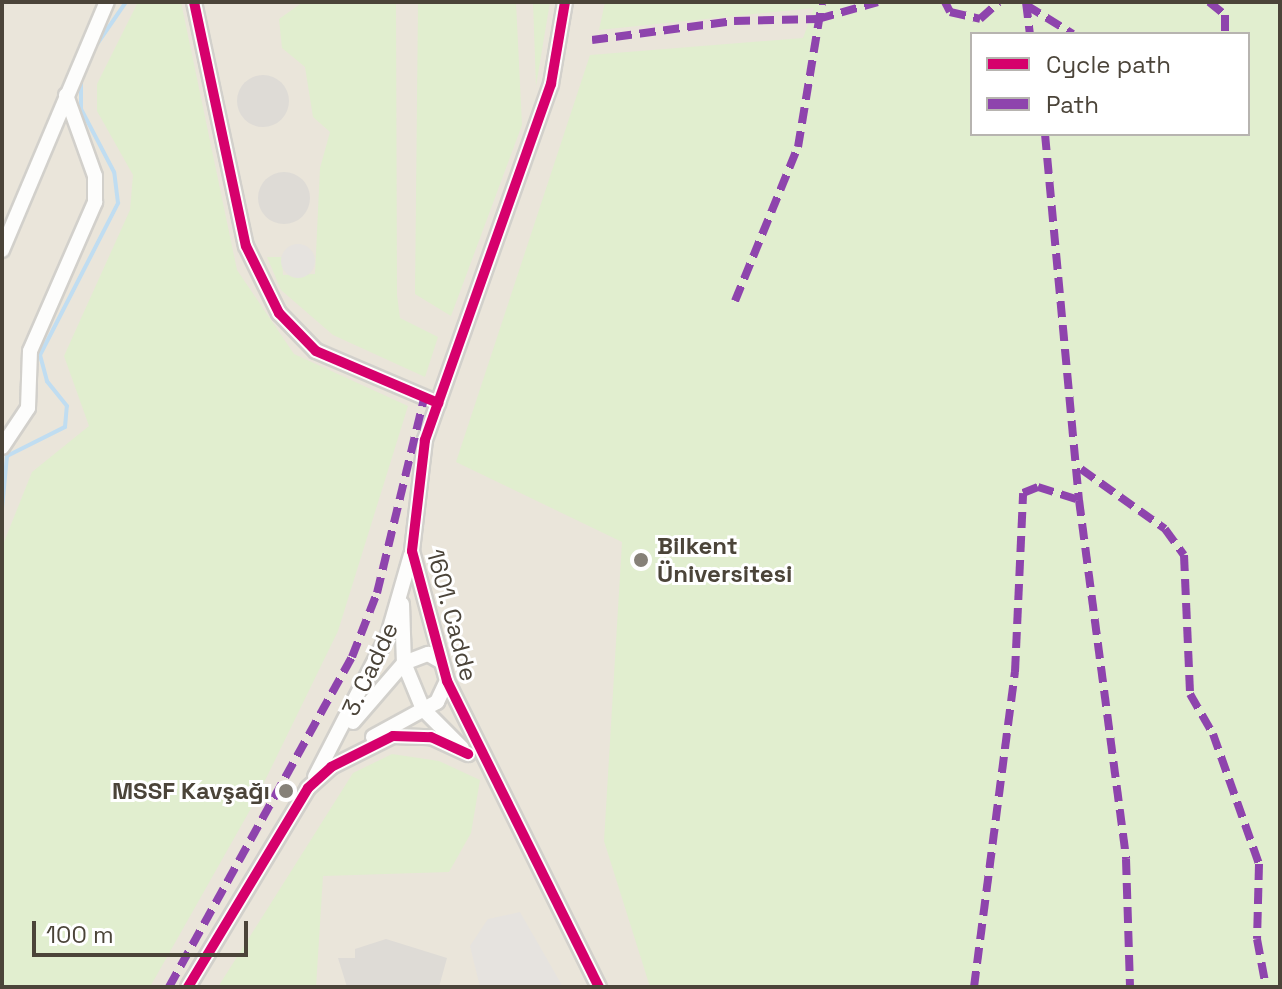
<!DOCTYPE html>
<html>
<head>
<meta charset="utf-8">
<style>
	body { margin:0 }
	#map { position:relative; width:1282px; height:989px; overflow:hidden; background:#f4f2ee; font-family:"Space Grotesk",sans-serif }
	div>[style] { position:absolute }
	.education>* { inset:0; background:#eae5da }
	.green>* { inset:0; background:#e1eecf }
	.parking>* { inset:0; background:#e6e3df }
	.round { border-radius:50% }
	.stream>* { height:4px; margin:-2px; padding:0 2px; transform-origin:2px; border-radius:2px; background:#c0ddf1 }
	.building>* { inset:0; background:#dedbd6 }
	.roads { filter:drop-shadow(2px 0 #d2d0cb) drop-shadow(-2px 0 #d2d0cb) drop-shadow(0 2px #d2d0cb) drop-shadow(0 -2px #d2d0cb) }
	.street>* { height:14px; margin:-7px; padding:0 7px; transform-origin:7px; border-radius:7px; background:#fdfdfc }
	.quiet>* { height:8px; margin-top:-4px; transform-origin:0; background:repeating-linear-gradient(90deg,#8e44ad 0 16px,transparent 0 24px) }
	.cycleway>* { height:10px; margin:-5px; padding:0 5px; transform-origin:5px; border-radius:5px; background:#d6006c }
	.dots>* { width:22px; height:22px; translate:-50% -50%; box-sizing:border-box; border:4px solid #fff; border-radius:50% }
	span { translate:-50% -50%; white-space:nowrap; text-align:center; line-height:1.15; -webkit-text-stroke:6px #fff; paint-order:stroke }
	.poi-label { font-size:24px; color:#4b4439; font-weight:700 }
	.left { translate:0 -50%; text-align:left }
	.right { translate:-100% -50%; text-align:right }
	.street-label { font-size:24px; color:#4b4439 }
	.frame { position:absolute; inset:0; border:4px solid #4b4439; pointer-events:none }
	.legend { position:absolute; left:970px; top:32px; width:280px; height:104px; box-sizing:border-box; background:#fff; border:2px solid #b7b4b0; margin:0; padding:10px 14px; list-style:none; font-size:24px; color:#4b4439 }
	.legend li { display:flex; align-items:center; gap:16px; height:40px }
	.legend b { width:40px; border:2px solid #b7b4b0 }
	.scale { position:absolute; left:32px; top:921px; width:216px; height:36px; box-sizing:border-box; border:4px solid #4b4439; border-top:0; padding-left:10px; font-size:24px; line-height:28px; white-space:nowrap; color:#4b4439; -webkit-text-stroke:6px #fff; paint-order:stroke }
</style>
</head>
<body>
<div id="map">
	<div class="education">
		<div style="clip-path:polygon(evenodd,2px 2px,1280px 2px,1280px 987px,2px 987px,2px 2px,972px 34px,1248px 34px,1248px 134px,972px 134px,972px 34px)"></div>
	</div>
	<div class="green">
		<div style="clip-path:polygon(138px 2px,181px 2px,237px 270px,294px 354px,408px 406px,338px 631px,254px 803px,150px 987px,2px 987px,2px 547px,32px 472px,89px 426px,64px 356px,130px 210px,133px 175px,97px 111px,97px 84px)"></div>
		<div style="clip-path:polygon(303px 2px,396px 2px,397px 295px,400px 318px,438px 337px,425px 377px,333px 335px,281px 290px,267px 257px,282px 257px,283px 275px,315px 274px,320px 168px,330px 132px,313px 117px,305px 67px,282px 48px,279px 19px)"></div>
		<div style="clip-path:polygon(418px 2px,516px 2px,522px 125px,451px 316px,415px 294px)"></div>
		<div style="clip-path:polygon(533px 2px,550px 2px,536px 86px)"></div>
		<div style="clip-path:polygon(evenodd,605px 2px,1280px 2px,1280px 987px,650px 987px,604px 841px,622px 542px,456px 462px,590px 55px,803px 38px,814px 8px,599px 30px,605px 2px,1248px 34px,1248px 134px,972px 134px,972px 34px,1248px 34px)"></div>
		<div style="clip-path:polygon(392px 754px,439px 761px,480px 780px,471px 833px,449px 872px,323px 876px,316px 987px,218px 987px,353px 773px)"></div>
	</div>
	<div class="parking">
		<div class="round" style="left:281px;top:244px;width:34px;height:34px"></div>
		<div style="clip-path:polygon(520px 912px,563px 987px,480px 987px,470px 946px,488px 919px)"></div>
	</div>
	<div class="stream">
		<div style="left:95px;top:47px;width:55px;rotate:-55.4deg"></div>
		<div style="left:2px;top:508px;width:52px;rotate:-84.5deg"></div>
		<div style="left:7px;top:456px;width:65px;rotate:-26.6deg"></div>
		<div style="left:65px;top:427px;width:21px;rotate:-85deg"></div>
		<div style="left:67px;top:406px;width:32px;rotate:-129deg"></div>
		<div style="left:47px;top:381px;width:27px;rotate:-105deg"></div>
		<div style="left:40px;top:355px;width:171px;rotate:-62.8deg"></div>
		<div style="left:118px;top:203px;width:31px;rotate:-97deg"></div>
		<div style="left:114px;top:172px;width:71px;rotate:-117.6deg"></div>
		<div style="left:81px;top:109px;width:33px;rotate:-90deg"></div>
	</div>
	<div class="building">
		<div class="round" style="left:237px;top:75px;width:52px;height:52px"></div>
		<div class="round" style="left:258px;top:172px;width:52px;height:52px"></div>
		<div style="clip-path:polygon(386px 939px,447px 958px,439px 987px,347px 987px,338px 958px,355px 958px,355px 949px)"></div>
	</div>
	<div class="roads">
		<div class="street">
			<div style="left:194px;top:2px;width:249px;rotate:78deg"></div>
			<div style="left:246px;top:246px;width:75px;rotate:63.8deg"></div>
			<div style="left:279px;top:313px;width:53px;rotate:45.8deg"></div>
			<div style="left:316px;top:351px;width:133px;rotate:23.1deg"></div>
			<div style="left:565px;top:2px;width:83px;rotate:99.7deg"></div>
			<div style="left:551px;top:84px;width:378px;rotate:109.5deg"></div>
			<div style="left:425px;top:440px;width:112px;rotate:96.7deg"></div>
			<div style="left:412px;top:551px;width:135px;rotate:74.9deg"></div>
			<div style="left:447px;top:681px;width:342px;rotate:63.6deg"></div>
			<div style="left:2px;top:250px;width:269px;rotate:-67.1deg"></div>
			<div style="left:2px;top:447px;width:47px;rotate:-56.3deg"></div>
			<div style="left:28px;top:408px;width:57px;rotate:-88deg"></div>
			<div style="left:30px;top:351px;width:163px;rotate:-66.4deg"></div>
			<div style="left:95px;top:202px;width:26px;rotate:-90deg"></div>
			<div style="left:95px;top:176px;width:86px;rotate:-109.7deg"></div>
			<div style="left:402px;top:604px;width:59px;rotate:88.1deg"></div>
			<div style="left:404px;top:663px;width:50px;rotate:67.6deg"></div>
			<div style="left:423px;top:709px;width:55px;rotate:45deg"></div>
			<div style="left:353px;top:722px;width:78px;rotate:-49.2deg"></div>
			<div style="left:404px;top:663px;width:26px;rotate:-21deg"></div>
			<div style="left:428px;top:654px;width:14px;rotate:30deg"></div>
			<div style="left:373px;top:737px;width:73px;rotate:-28.7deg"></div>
			<div style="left:437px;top:702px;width:23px;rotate:-65deg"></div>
			<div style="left:315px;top:777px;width:160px;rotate:-62.8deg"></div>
			<div style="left:388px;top:635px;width:83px;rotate:-74deg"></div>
			<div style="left:188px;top:987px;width:232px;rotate:-58.9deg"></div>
			<div style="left:308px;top:788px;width:31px;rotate:-42deg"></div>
			<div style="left:331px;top:767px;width:69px;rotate:-26.6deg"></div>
			<div style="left:393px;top:736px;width:38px;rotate:2deg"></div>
			<div style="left:431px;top:737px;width:41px;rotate:24.7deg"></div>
		</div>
	</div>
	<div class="quiet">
		<div style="left:945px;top:2px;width:11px;rotate:63deg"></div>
		<div style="left:950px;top:12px;width:31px;rotate:13deg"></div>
		<div style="left:980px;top:19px;width:25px;rotate:-42deg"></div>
		<div style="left:1026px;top:2px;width:32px;rotate:83deg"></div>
		<div style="left:1209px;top:2px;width:21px;rotate:39deg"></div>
		<div style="left:1225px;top:15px;width:19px;rotate:90deg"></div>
		<div style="left:1026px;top:5px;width:55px;rotate:31.7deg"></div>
		<div style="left:592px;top:40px;width:143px;rotate:-7.6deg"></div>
		<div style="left:734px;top:21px;width:84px;rotate:-1.4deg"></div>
		<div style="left:818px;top:19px;width:62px;rotate:-15.8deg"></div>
		<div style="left:1045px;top:134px;width:368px;rotate:84.7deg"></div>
		<div style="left:1079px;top:500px;width:362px;rotate:82.5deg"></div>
		<div style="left:1126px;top:859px;width:128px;rotate:88.2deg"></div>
		<div style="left:735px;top:301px;width:166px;rotate:-67.8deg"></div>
		<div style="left:798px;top:147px;width:147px;rotate:-80.6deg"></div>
		<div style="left:1081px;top:469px;width:103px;rotate:35.5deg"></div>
		<div style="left:1165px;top:529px;width:32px;rotate:54deg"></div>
		<div style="left:1184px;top:555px;width:139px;rotate:87.5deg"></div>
		<div style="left:1190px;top:694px;width:46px;rotate:60.1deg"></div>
		<div style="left:1213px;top:734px;width:138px;rotate:70.5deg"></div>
		<div style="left:1259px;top:864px;width:75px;rotate:91.5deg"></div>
		<div style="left:1257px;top:939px;width:49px;rotate:79.4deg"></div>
		<div style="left:169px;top:987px;width:377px;rotate:-61deg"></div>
		<div style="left:352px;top:657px;width:69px;rotate:-68.7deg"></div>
		<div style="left:377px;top:593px;width:201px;rotate:-76.4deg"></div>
		<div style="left:974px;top:987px;width:318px;rotate:-82.6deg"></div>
		<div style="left:1015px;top:672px;width:179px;rotate:-87.4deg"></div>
		<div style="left:1023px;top:493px;width:16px;rotate:-22deg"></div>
		<div style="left:1038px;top:487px;width:43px;rotate:17.6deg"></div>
	</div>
	<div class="cycleway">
		<div style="left:194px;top:2px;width:249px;rotate:78deg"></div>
		<div style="left:246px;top:246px;width:75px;rotate:63.8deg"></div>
		<div style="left:279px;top:313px;width:53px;rotate:45.8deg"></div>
		<div style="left:316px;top:351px;width:133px;rotate:23.1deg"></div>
		<div style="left:565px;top:2px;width:83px;rotate:99.7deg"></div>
		<div style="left:551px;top:84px;width:378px;rotate:109.5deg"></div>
		<div style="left:425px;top:440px;width:112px;rotate:96.7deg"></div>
		<div style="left:412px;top:551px;width:135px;rotate:74.9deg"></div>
		<div style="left:447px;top:681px;width:342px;rotate:63.6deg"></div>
		<div style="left:188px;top:987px;width:232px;rotate:-58.9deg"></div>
		<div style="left:308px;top:788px;width:31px;rotate:-42deg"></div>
		<div style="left:331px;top:767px;width:69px;rotate:-26.6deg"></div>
		<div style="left:393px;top:736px;width:38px;rotate:2deg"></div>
		<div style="left:431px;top:737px;width:41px;rotate:24.7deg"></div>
	</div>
	<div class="dots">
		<div style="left:641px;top:560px;background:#868178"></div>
		<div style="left:286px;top:791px;background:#868178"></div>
	</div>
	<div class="poi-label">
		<span class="left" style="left:657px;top:560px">Bilkent<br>Üniversitesi</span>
		<span class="right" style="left:270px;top:791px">MSSF Kavşağı</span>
	</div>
	<div class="street-label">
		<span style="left:452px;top:615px;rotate:75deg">1601. Cadde</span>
		<span style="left:370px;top:669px;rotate:-65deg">3. Cadde</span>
	</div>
	<div class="frame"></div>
	<ul class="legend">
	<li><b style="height:10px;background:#d6006c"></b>Cycle path</li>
	<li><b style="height:10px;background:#8e44ad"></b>Path</li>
	</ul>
	<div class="scale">100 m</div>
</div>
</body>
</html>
